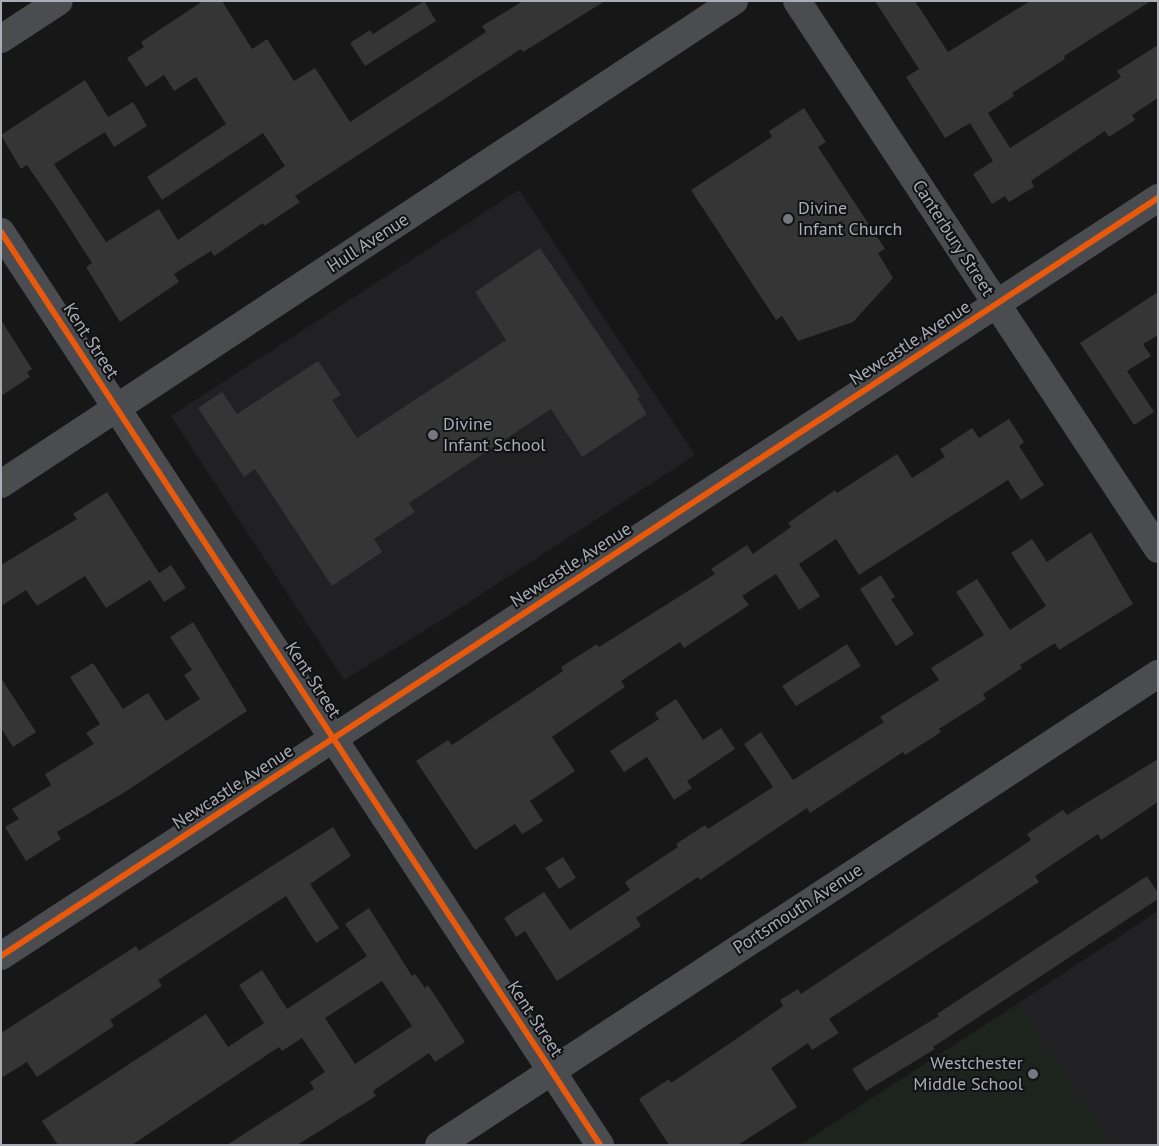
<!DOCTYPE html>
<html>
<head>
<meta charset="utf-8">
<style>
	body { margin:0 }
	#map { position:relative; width:1159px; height:1146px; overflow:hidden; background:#171717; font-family:"PT Sans",sans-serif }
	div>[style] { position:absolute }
	.built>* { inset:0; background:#212123 }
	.green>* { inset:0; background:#1d241e }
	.building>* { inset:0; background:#353536 }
	.minor>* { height:28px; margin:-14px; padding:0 14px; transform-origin:14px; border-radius:14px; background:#4b4c50 }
	.cycleway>* { height:6px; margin:-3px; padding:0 3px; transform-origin:3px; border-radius:3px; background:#e8590c }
	.dots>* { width:14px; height:14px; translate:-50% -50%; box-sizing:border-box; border:2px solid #111113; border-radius:50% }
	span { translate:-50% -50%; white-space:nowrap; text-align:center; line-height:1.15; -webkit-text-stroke:4px #111113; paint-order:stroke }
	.poi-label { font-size:18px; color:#a8adb8 }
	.left { translate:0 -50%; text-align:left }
	.right { translate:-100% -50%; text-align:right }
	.street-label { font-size:18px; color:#a8adb8 }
	.frame { position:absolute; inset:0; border:2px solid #a8adb8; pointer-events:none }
</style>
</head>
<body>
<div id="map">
	<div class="built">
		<div style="clip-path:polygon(519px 190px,695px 455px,448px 616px,344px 680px,171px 416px)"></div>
		<div style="clip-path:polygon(1158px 911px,1158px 1145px,800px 1145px,1017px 1004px)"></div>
	</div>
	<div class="green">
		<div style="clip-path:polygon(1017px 1004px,1111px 1145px,800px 1145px)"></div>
	</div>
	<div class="building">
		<div style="clip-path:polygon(203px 1px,222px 1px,252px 49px,267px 39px,294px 81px,315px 68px,350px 122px,486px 32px,482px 26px,523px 1px,605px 1px,523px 52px,521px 49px,295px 196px,300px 202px,264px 226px,263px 223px,214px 256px,211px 251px,174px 274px,179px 282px,120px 322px,86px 267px,92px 263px,56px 207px,27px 165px,21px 169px,1px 135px,85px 80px,108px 117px,133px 102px,147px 126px,114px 147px,105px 132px,54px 164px,106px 242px,159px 209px,178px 240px,285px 166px,263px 133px,162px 200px,147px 177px,226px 124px,196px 77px,174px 91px,164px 75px,146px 87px,127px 58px,144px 47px,141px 42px)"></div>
		<div style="clip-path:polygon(424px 1px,436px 21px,365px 66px,350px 43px,370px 30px,373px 34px)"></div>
		<div style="clip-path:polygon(875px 1px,915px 1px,948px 52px,1030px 1px,1151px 1px,1064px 56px,1065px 59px,1012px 93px,1014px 96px,988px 113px,1010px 148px,1121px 77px,1117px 71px,1158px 45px,1158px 98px,1132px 115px,1135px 120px,1109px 137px,1105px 131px,1031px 181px,1034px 187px,1009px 202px,1005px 196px,992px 204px,973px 174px,993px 161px,970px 123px,945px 138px,906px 77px,919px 69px)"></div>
		<div style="clip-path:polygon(804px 108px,826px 142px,818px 147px,885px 249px,878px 253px,893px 278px,853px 322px,798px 341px,782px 316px,776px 320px,691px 190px,772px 137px,769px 131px)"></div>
		<div style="clip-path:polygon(540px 248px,640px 396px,637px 398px,647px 414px,582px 457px,551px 409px,409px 503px,415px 512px,374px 539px,382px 552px,332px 586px,255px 469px,244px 477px,198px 408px,222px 392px,237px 414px,318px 361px,341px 395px,332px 400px,357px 438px,506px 340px,475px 292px)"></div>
		<div style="clip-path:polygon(1158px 292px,1158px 335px,1143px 344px,1151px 356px,1127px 371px,1154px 412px,1134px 425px,1080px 343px)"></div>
		<div style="clip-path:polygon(1px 320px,32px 369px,27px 372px,30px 377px,1px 396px)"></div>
		<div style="clip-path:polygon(1009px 419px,1024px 442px,1019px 446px,1044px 485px,1021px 500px,1008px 480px,859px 575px,836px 539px,799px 564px,820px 596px,799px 610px,776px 574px,742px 596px,749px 605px,684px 648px,680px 642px,621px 681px,625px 687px,552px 737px,575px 771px,530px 801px,543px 821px,522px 834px,515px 824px,475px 850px,416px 761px,448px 740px,452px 745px,563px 671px,561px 667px,597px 644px,599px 647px,715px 574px,711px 569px,747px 545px,753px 554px,791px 527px,788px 523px,835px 490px,837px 493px,897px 454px,912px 478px,945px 457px,940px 449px,972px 428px,979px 438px)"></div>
		<div style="clip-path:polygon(107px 492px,159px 573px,171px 565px,186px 588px,164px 602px,150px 580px,106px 608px,85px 576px,37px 606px,26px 590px,1px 606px,1px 565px,77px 519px,73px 514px)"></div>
		<div style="clip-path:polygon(1091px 532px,1133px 604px,1059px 650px,1055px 643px,1020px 665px,1022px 668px,983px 694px,986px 699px,939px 729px,941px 732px,905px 755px,903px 752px,810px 813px,807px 808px,700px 880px,698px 877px,636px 918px,641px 926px,557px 981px,525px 931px,516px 937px,504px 918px,544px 892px,570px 930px,630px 890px,625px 882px,678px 847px,676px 844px,705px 825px,708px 829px,773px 787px,744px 744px,761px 732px,793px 780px,884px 722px,880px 717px,939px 680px,931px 668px,984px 635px,956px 592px,977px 579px,1010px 630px,1046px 606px,1011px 553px,1032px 539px,1047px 562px)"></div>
		<div style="clip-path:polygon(881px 575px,895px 597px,891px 599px,914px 634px,896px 646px,860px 589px)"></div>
		<div style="clip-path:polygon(193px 622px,247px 711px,125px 792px,57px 832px,61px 839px,26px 861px,5px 827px,19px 819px,12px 809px,51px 785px,45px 774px,94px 744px,86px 733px,100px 724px,70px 677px,93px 663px,123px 709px,148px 693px,166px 721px,200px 699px,184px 675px,192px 670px,170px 637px)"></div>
		<div style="clip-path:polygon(847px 644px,861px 666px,796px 706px,782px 686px)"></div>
		<div style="clip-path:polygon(1px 678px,36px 732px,13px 747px,1px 728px)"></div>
		<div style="clip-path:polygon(676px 699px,703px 740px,721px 728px,735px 749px,687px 781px,692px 788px,674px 800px,647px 757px,624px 772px,610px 751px,659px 719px,655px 713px)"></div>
		<div style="clip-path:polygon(1158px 759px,1158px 802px,1101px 840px,1098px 834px,1035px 876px,1039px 882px,829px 1019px,839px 1033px,812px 1050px,808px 1043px,771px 1068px,797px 1107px,738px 1145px,669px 1145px,639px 1099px,669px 1079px,671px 1083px,742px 1035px,783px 1006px,780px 1000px,798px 989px,801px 994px,1031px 840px,1027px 834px,1063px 810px,1067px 815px)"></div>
		<div style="clip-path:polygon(333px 827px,351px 856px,310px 884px,339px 928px,316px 943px,286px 896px,158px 980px,162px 986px,110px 1020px,114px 1026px,37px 1077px,27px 1062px,1px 1078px,1px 1033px,136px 946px,139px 951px)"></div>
		<div style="clip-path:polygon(563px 857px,576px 878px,559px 889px,545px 868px)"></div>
		<div style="clip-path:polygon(1147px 876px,1158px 893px,1158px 899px,933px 1047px,935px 1049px,866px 1091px,852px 1069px,939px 1016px,937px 1014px)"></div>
		<div style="clip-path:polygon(evenodd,369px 908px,412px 976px,415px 974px,425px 988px,428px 985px,465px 1042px,435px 1062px,429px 1053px,373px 1091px,376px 1096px,297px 1145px,227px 1145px,314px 1089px,310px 1082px,325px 1072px,302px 1038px,282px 1051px,279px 1047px,132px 1145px,58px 1145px,42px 1121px,206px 1014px,228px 1047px,264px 1023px,239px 985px,262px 970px,287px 1009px,367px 956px,345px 924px,369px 908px,382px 981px,412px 1026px,355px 1064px,325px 1018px,382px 981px)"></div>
	</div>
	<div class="minor">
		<div style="left:797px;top:1px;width:656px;rotate:56.62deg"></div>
		<div style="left:1px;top:39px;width:69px;rotate:-33.2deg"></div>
		<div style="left:1px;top:232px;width:1092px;rotate:56.73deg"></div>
		<div style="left:1px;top:484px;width:878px;rotate:-33.38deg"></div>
		<div style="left:1px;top:956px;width:1383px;rotate:-33.23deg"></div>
		<div style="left:439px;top:1145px;width:860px;rotate:-33.23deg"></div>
	</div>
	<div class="cycleway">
		<div style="left:1px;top:232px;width:1092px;rotate:56.73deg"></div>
		<div style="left:1px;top:956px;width:1383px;rotate:-33.23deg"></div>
	</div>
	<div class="dots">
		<div style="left:788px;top:219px;background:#757880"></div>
		<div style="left:433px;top:435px;background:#757880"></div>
		<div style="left:1033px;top:1074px;background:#757880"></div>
	</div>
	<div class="poi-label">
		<span class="left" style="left:798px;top:219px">Divine<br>Infant Church</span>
		<span class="left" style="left:443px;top:435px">Divine<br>Infant School</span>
		<span class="right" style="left:1023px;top:1074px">Westchester<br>Middle School</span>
	</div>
	<div class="street-label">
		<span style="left:953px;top:238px;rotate:57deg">Canterbury Street</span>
		<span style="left:368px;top:243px;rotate:-33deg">Hull Avenue</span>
		<span style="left:91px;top:341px;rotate:57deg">Kent Street</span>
		<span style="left:910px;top:343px;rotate:-33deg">Newcastle Avenue</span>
		<span style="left:571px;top:565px;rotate:-33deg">Newcastle Avenue</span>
		<span style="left:313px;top:680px;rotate:57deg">Kent Street</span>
		<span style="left:233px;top:787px;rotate:-33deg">Newcastle Avenue</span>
		<span style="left:798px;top:909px;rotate:-33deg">Portsmouth Avenue</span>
		<span style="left:535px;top:1019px;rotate:57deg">Kent Street</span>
	</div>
	<div class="frame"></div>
</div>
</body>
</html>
